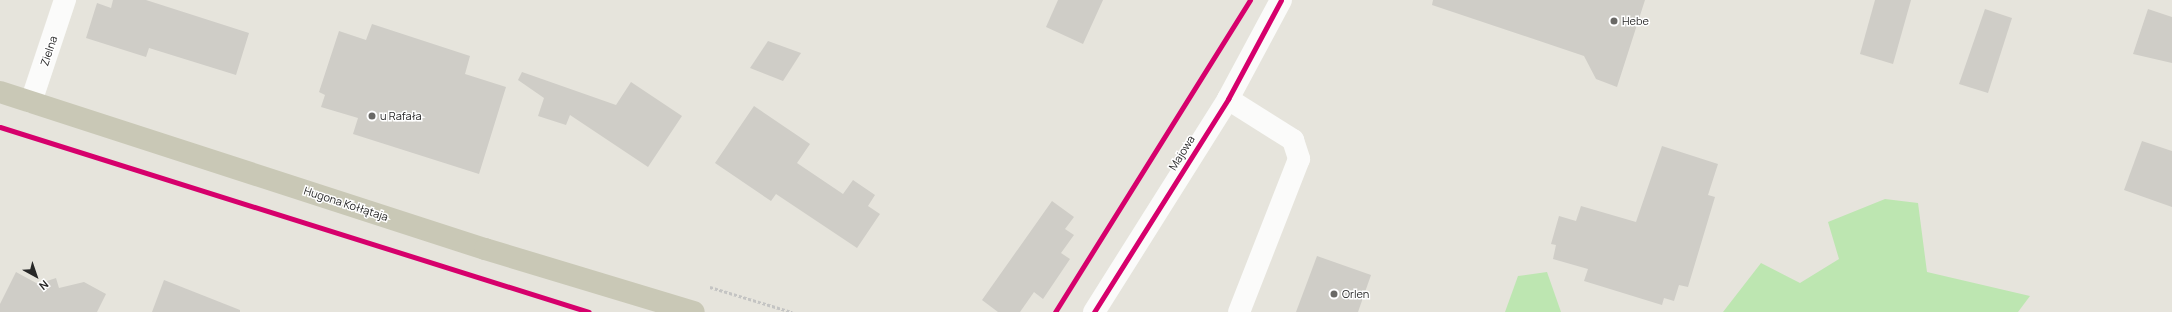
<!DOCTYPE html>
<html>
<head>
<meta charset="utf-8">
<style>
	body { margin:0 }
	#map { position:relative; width:2172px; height:312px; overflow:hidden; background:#e6e4dc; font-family:Manrope,sans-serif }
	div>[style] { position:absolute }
	.green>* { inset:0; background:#bde6b1 }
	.building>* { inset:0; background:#cfcdc7 }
	.path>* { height:2.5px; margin-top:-1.25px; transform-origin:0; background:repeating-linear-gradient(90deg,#c4c4c3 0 3px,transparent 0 5px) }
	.minor>* { height:22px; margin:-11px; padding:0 11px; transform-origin:11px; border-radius:11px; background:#fbfbfa }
	.major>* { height:22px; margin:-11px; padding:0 11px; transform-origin:11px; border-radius:11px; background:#c9c8b6 }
	.cycleway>* { height:5px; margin:-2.5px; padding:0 2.5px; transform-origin:2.5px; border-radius:2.5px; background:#d6006c }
	.dots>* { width:11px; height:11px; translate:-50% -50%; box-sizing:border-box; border:2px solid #fff; border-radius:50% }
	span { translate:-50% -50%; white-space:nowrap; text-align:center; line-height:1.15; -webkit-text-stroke:3px #fff; paint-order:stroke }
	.poi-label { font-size:11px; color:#272727 }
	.left { translate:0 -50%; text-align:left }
	.street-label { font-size:11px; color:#272727 }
	.north { position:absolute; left:16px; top:256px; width:40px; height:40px; -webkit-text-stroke:3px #fff; paint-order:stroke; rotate:140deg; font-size:11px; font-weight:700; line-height:16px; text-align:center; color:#272727 }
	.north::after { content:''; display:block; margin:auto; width:14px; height:18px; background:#272727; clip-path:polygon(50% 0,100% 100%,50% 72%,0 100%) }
</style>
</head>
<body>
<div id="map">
	<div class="green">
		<div style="clip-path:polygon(1885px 199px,1918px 203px,1927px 272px,2030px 296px,2018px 312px,1723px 312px,1761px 263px,1800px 283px,1839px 259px,1828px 222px)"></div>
		<div style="clip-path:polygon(1547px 272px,1561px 312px,1505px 312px,1518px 276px)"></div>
	</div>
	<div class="building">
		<div style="clip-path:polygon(113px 0,146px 0,249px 33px,236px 75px,149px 48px,146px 57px,86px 38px,97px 3px,111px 8px)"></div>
		<div style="clip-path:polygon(1058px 0,1103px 0,1083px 44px,1046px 27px)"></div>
		<div style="clip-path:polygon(1433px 0,1645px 0,1617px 87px,1596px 79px,1584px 56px,1432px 5px)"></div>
		<div style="clip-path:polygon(1875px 0,1911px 0,1893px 64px,1860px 54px)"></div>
		<div style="clip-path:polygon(1985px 9px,2012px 18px,1988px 93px,1959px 84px)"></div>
		<div style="clip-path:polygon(2148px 9px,2172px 17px,2172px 63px,2133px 54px)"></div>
		<div style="clip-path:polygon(372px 24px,470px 56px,465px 74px,506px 87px,479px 174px,353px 134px,358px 118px,321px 107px,325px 95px,319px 92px,339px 31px,366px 40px)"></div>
		<div style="clip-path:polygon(768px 41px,801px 53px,783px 81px,750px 68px)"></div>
		<div style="clip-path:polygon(522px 72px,616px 105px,631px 82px,682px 116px,648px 167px,570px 115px,566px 125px,538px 116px,544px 98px,518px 80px)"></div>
		<div style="clip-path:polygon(754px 106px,810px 144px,797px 163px,843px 194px,853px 180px,875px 195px,868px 206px,880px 214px,857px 248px,776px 194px,771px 201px,715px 163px)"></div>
		<div style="clip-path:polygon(2142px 141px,2172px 151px,2172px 207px,2124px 190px)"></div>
		<div style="clip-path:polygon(1662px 146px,1718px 164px,1708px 195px,1715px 197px,1688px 287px,1679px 285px,1674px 301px,1664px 298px,1662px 305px,1584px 281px,1588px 269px,1553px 259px,1556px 245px,1551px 244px,1559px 216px,1576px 221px,1581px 206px,1636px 222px)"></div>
		<div style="clip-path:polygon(1052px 201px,1074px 217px,1065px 229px,1074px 235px,1061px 253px,1070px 259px,1043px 299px,1034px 292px,1020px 312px,998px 312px,982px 300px)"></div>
		<div style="clip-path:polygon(1317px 256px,1371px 275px,1358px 312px,1296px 312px)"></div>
		<div style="clip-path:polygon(16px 272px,38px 284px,56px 278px,59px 288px,84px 282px,106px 294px,97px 312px,0 312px,0 304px)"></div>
		<div style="clip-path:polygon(164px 280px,240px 310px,240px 312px,152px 312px)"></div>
	</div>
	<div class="path">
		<div style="left:710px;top:287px;width:86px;rotate:17deg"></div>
	</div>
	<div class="minor">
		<div style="left:1228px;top:99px;width:77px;rotate:32.2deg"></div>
		<div style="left:1293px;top:140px;width:20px;rotate:72deg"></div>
		<div style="left:1299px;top:159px;width:164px;rotate:111.4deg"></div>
		<div style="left:31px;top:102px;width:108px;rotate:-71.6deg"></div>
		<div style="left:1094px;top:312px;width:252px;rotate:-57.8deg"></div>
		<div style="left:1228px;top:99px;width:112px;rotate:-61.8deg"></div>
	</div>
	<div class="major">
		<div style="left:0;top:92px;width:510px;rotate:17.94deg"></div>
		<div style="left:485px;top:249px;width:218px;rotate:16.8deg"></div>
	</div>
	<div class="cycleway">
		<div style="left:0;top:127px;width:617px;rotate:17.44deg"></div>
		<div style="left:1055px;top:312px;width:368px;rotate:-58deg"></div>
		<div style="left:1094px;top:312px;width:252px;rotate:-57.8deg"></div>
		<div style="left:1228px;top:99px;width:112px;rotate:-61.8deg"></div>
	</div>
	<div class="dots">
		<div style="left:1614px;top:21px;background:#6a6966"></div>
		<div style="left:372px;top:116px;background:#6a6966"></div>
		<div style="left:1334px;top:294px;background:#6a6966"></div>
	</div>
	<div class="poi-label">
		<span class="left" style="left:1622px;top:21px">Hebe</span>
		<span class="left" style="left:380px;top:116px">u Rafała</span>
		<span class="left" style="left:1342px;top:294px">Orlen</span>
	</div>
	<div class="street-label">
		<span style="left:49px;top:51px;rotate:-72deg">Zielna</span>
		<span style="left:1182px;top:153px;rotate:-58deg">Majowa</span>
		<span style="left:346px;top:204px;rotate:18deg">Hugona Kołłątaja</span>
	</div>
	<div class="north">N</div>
</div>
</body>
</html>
